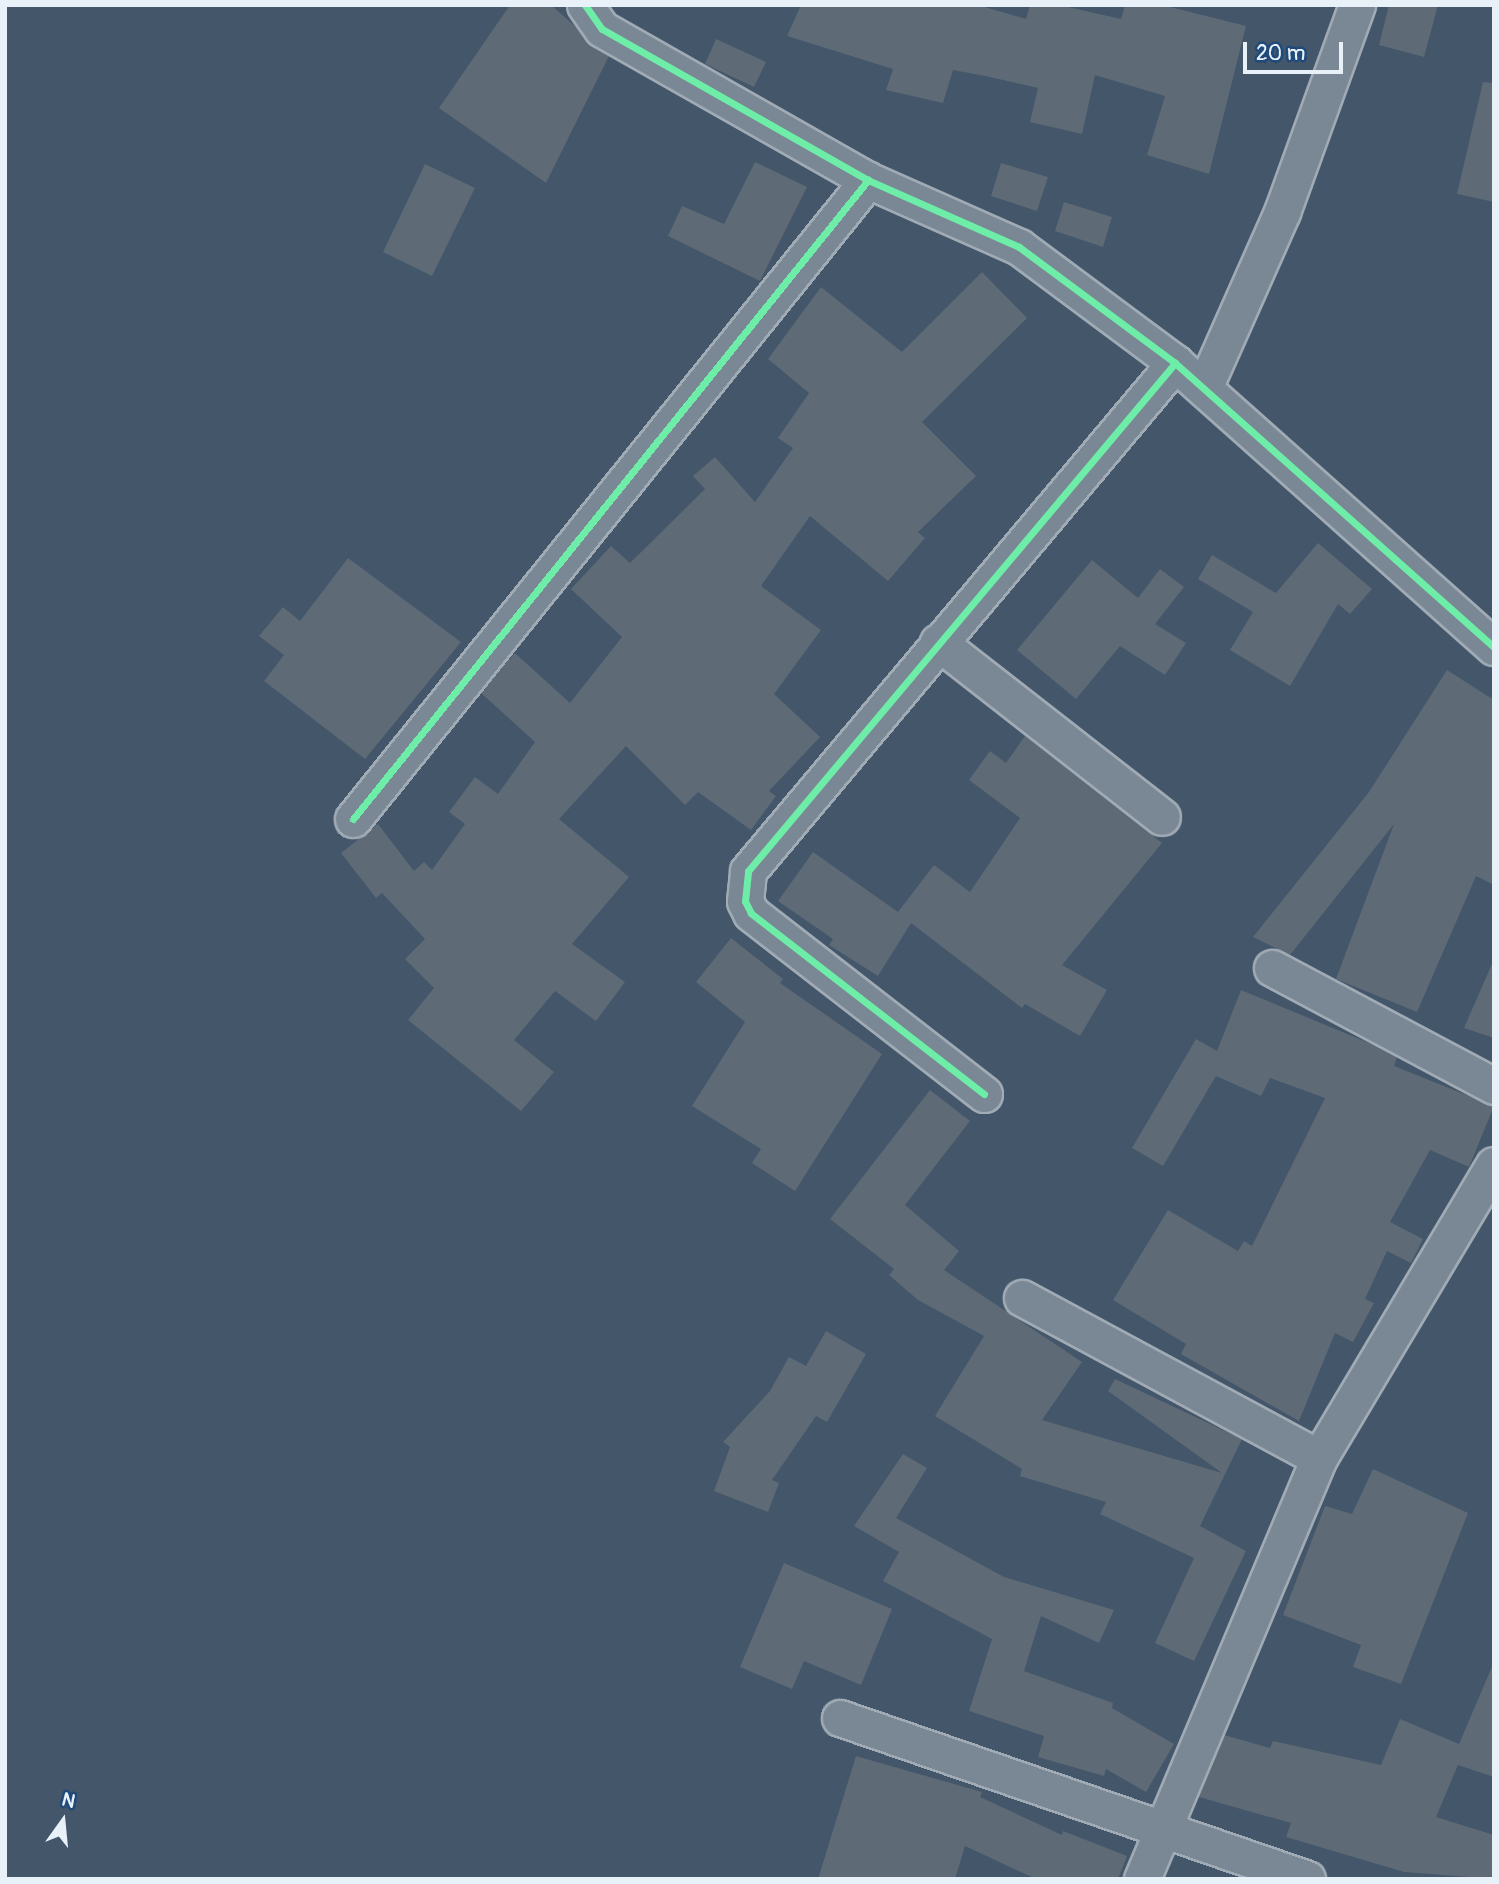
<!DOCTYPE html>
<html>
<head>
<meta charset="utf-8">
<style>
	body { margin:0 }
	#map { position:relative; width:1499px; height:1884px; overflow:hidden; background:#43566a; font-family:Pangolin,sans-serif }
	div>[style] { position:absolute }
	.building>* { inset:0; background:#5e6a76 }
	.roads { filter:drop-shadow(2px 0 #a0abb5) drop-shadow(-2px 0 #a0abb5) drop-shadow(0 2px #a0abb5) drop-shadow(0 -2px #a0abb5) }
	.street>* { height:35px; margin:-17.5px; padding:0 17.5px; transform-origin:17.5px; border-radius:17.5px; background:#7a8794 }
	.cycleway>* { height:7px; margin:-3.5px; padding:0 3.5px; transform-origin:3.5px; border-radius:3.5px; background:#6deda7 }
	span { translate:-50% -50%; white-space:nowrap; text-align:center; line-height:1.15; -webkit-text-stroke:7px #1f4a7a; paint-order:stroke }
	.frame { position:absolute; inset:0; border:7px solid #e8f1f8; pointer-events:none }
	.north { position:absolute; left:28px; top:1786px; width:70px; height:70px; -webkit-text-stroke:5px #1f4a7a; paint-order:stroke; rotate:15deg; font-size:19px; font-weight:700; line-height:28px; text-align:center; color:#e8f1f8 }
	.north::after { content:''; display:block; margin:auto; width:24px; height:32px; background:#e8f1f8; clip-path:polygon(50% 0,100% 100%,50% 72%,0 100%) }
	.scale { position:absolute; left:1243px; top:42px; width:100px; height:32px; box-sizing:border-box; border:4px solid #e8f1f8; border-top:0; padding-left:9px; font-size:21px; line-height:24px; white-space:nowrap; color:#e8f1f8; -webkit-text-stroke:5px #1f4a7a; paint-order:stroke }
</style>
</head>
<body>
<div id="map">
	<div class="building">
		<div style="clip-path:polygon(510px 5px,551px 5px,609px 56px,546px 183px,439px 108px)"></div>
		<div style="clip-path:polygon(801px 5px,978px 5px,1026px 19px,1030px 5px,1059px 5px,1121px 19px,1125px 5px,1162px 5px,1246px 26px,1209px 174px,1147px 155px,1165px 96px,1095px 75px,1082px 134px,1030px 122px,1038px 88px,990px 77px,953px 70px,943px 103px,886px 90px,893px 69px,787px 36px)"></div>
		<div style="clip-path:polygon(1389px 5px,1438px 5px,1424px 57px,1379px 45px)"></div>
		<div style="clip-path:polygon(716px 39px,766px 62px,754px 87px,705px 64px)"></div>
		<div style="clip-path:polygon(1483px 82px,1494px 83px,1494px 202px,1457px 194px)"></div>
		<div style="clip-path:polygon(755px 162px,807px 187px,760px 281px,668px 236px,682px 206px,724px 224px)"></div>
		<div style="clip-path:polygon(1001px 163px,1048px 177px,1037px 211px,991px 196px)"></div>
		<div style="clip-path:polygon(425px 164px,475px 188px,432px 276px,383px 252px)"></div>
		<div style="clip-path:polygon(1064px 202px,1112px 217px,1103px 247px,1055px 231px)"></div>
		<div style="clip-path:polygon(982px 272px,1027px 318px,922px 422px,976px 476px,918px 532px,925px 538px,888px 581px,810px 516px,761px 586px,821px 630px,774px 694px,820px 737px,769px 791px,776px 796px,751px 830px,698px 792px,685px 805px,626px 746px,559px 819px,629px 877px,572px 944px,625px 982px,596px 1021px,555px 991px,514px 1040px,554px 1072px,521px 1111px,408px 1020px,434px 988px,405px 959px,425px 939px,382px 893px,376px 898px,341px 853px,378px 824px,414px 871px,424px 862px,432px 870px,465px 824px,449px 812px,475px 777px,498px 794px,535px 742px,481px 693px,492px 678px,515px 653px,570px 703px,622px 637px,571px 589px,611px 546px,630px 563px,705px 489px,693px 476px,715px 457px,755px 502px,793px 448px,778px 438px,809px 393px,768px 359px,821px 287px,902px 352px)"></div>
		<div style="clip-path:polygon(1318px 543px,1372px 589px,1350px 614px,1338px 604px,1290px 686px,1230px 650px,1253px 612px,1198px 579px,1212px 555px,1276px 593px)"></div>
		<div style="clip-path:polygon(348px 558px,461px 642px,365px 759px,264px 681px,284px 655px,259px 636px,283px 607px,300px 621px)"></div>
		<div style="clip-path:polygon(1092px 560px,1138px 598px,1160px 569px,1184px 587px,1155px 624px,1186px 643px,1165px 675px,1120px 646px,1076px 699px,1017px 650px)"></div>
		<div style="clip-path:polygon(1447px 670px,1494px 700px,1494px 885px,1476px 876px,1417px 1012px,1336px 979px,1394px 824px,1290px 955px,1253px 937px,1369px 792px)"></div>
		<div style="clip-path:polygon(1025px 736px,1162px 843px,1062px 965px,1107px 990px,1080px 1036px,1025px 1004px,1022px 1008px,911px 923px,878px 976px,829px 945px,833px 939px,778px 901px,813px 852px,898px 912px,934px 865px,970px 892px,1020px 818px,969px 780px,990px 751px,1006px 763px)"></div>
		<div style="clip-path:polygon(731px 938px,783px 979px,780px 983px,882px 1054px,795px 1191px,752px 1163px,761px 1149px,692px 1106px,745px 1022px,696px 982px)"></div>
		<div style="clip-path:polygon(1494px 959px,1494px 1038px,1464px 1028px)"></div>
		<div style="clip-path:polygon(1241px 990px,1374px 1045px,1397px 1057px,1394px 1066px,1494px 1106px,1469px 1167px,1430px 1150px,1390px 1222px,1423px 1239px,1411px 1263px,1387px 1251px,1365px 1299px,1374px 1303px,1353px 1342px,1335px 1333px,1299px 1421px,1181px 1354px,1186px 1344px,1113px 1300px,1168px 1210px,1238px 1251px,1244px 1241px,1252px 1246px,1325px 1098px,1270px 1078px,1261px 1096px,1216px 1076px,1163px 1166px,1132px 1148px,1196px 1039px,1217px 1051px)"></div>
		<div style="clip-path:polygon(930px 1090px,970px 1121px,905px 1205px,959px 1251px,944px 1270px,1082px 1362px,1042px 1420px,1222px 1473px,1108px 1391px,1115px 1379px,1242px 1439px,1200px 1526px,1246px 1551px,1194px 1661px,1155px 1643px,1194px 1558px,1100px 1514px,1106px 1502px,1020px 1476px,1022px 1469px,935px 1416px,984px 1336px,918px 1300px,889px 1275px,894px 1269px,830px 1219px)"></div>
		<div style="clip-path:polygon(826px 1331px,866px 1354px,827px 1422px,816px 1416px,772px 1480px,779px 1483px,768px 1512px,714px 1491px,730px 1447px,723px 1442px,770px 1391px,789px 1357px,806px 1366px)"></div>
		<div style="clip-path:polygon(903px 1454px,927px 1468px,896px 1518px,1004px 1577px,1114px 1610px,1099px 1643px,1041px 1616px,1024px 1671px,1113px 1703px,1112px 1708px,1174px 1744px,1146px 1792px,1106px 1769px,1104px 1776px,1038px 1757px,1044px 1736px,969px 1711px,992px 1639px,883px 1581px,899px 1552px,854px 1526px)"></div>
		<div style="clip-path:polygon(1373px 1469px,1468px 1513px,1401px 1684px,1353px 1667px,1361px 1645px,1283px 1615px,1325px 1506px,1352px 1514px)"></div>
		<div style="clip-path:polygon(784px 1563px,892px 1609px,861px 1685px,804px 1661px,792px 1689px,740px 1667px)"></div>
		<div style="clip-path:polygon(1494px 1662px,1494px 1777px,1458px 1765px,1436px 1817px,1494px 1835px,1494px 1879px,1404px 1872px,1286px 1837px,1291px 1823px,1199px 1797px,1224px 1735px,1270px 1748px,1273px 1741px,1381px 1765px,1400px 1719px,1459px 1744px)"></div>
		<div style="clip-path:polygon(856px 1756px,982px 1792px,980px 1797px,1062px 1835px,1063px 1831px,1127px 1856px,1118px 1879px,1036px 1879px,965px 1846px,955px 1879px,818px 1879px)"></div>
	</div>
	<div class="roads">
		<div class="street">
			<div style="left:585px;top:5px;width:29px;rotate:55deg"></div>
			<div style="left:602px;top:29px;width:306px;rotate:29.6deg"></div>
			<div style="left:868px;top:180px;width:165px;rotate:23.9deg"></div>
			<div style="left:1019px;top:247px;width:194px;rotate:36.6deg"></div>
			<div style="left:1175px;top:363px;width:427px;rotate:41.7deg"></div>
			<div style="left:1204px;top:388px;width:193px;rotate:-66.1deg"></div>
			<div style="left:1282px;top:212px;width:220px;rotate:-70.1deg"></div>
			<div style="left:938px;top:642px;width:284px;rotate:38deg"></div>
			<div style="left:353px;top:819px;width:821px;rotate:-51.13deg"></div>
			<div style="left:1272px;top:968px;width:251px;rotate:28deg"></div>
			<div style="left:984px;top:1094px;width:295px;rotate:-142.2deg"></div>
			<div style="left:751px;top:913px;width:13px;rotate:-117deg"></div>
			<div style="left:745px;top:901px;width:30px;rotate:-84deg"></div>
			<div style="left:748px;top:871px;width:664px;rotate:-49.95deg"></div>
			<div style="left:1022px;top:1298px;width:337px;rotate:28.3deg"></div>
			<div style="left:840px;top:1718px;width:494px;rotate:19deg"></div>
			<div style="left:1142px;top:1879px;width:457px;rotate:-67.2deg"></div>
			<div style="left:1319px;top:1458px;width:341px;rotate:-59.2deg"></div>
		</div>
	</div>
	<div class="cycleway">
		<div style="left:585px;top:5px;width:29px;rotate:55deg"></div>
		<div style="left:602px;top:29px;width:306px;rotate:29.6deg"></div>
		<div style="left:868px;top:180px;width:165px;rotate:23.9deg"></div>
		<div style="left:1019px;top:247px;width:194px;rotate:36.6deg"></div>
		<div style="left:1175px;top:363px;width:427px;rotate:41.7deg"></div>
		<div style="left:353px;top:819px;width:821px;rotate:-51.13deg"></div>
		<div style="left:984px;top:1094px;width:295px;rotate:-142.2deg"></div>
		<div style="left:751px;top:913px;width:13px;rotate:-117deg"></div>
		<div style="left:745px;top:901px;width:30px;rotate:-84deg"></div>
		<div style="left:748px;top:871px;width:664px;rotate:-49.95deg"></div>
	</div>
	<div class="frame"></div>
	<div class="north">N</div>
	<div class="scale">20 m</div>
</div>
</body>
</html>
